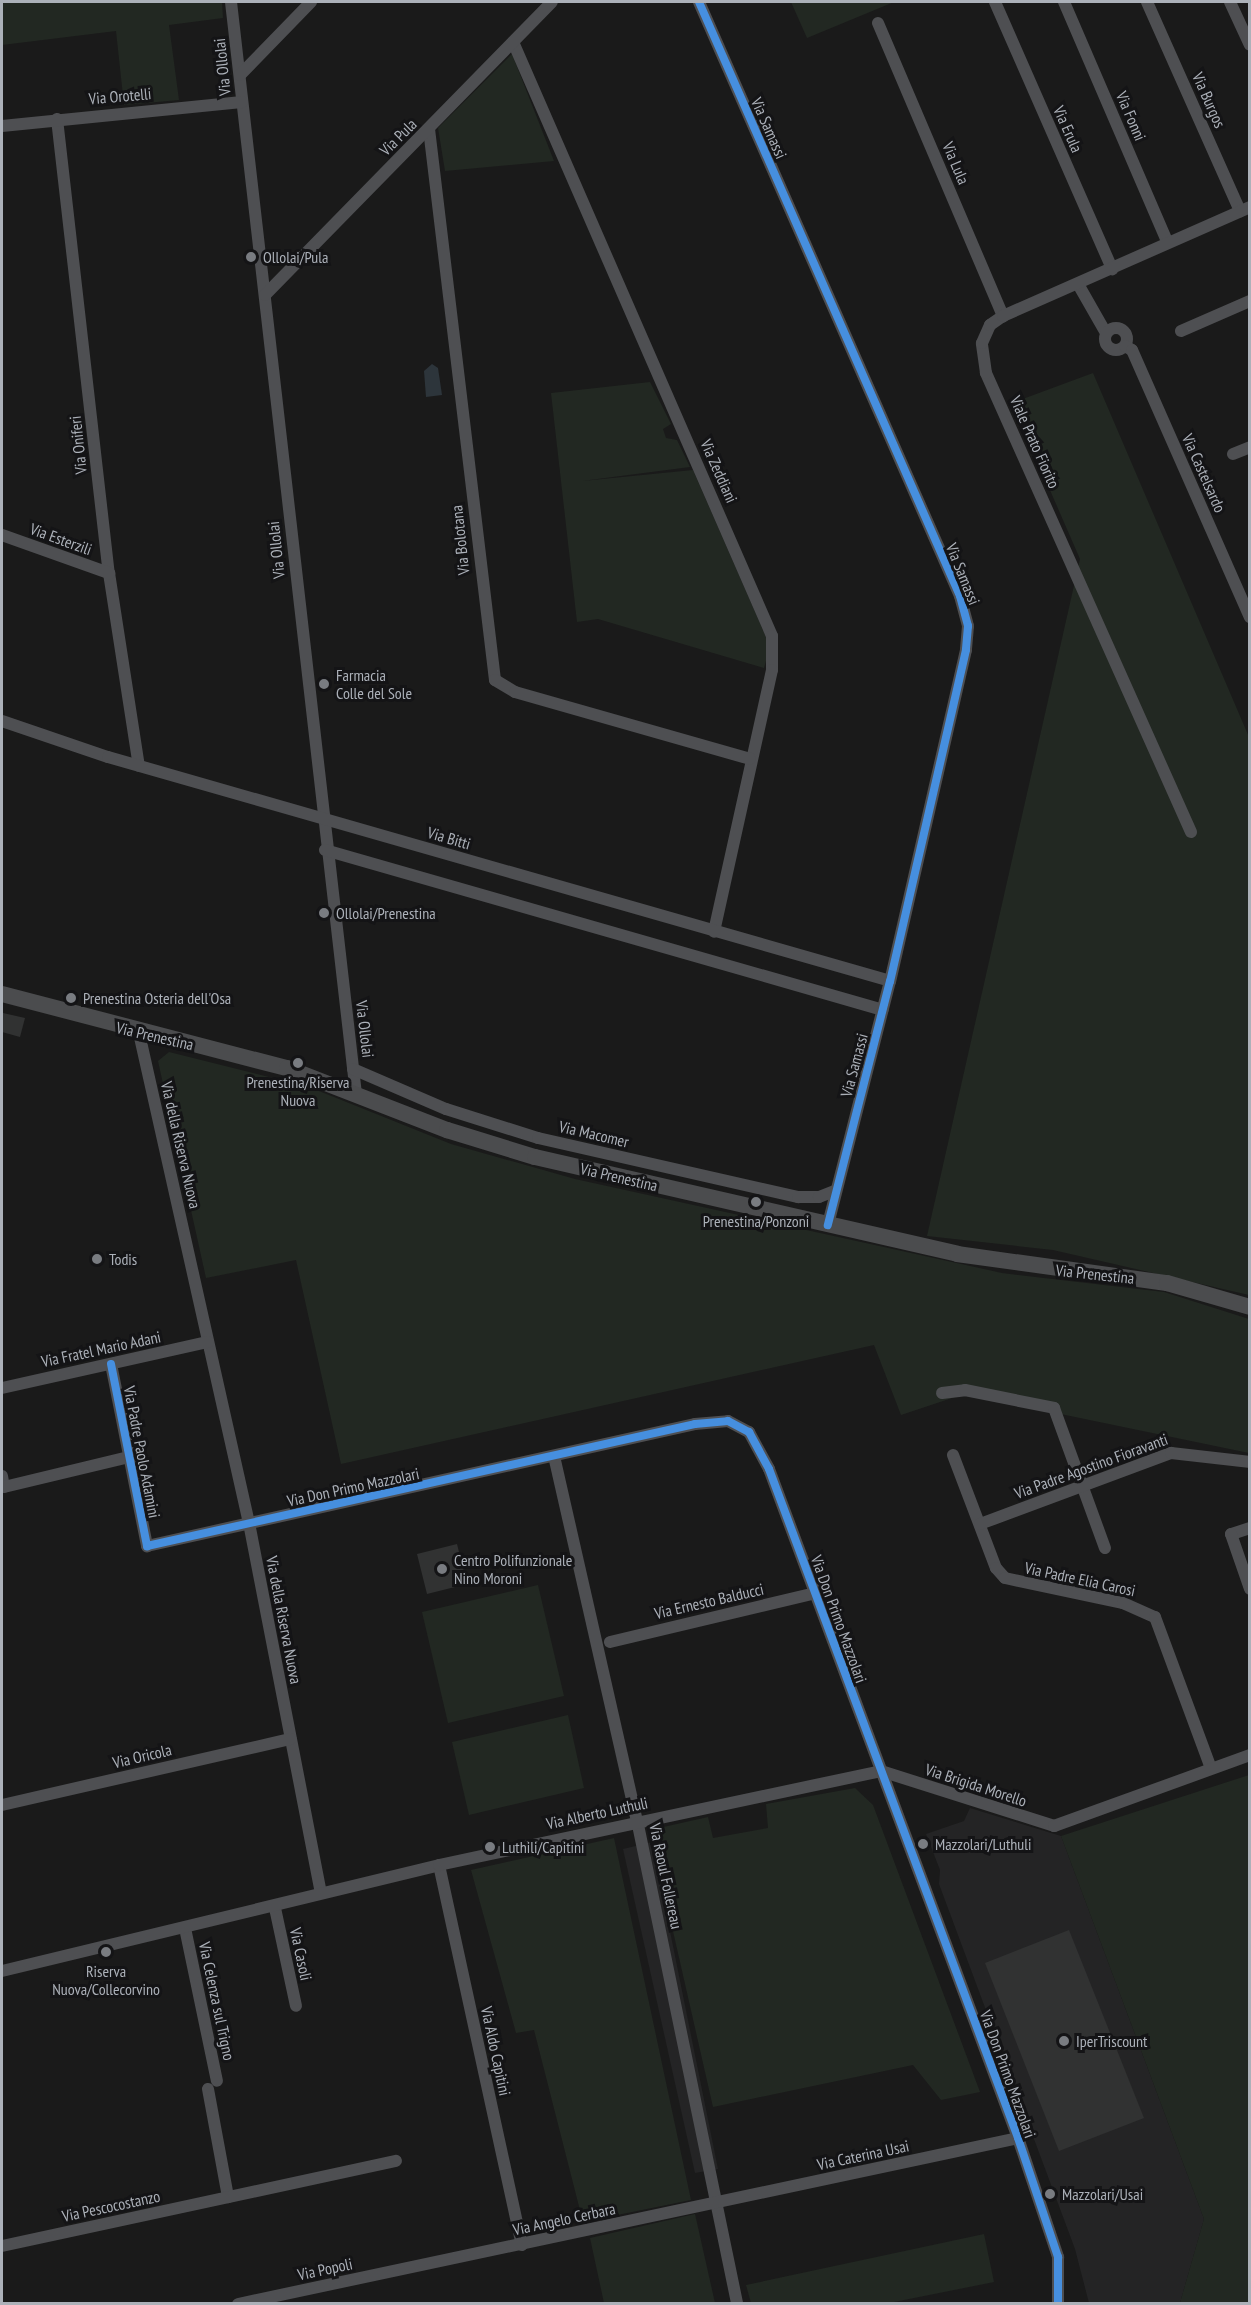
<!DOCTYPE html>
<html>
<head>
<meta charset="utf-8">
<style>
	body { margin:0 }
	#map { position:relative; width:1251px; height:2305px; overflow:hidden; background:#1a1a1a; font-family:"PT Sans Narrow",sans-serif }
	div>[style] { position:absolute }
	.built>* { inset:0; background:#242425 }
	.green>* { inset:0; background:#222822 }
	.water>* { inset:0; background:#2d353b }
	.building>* { inset:0; background:#313232 }
	.minor>* { height:12px; margin:-6px; padding:0 6px; transform-origin:6px; border-radius:6px; background:#4e4f52 }
	.minor>.ring { margin:-6px; padding:0; box-sizing:content-box; background:none; border:12px solid #4e4f52; border-radius:50% }
	.major>* { height:16px; margin:-8px; padding:0 8px; transform-origin:8px; border-radius:8px; background:#4b4c4e }
	.cycleway>* { height:8px; margin:-4px; padding:0 4px; transform-origin:4px; border-radius:4px; background:#468fdf }
	.dots>* { width:16px; height:16px; translate:-50% -50%; box-sizing:border-box; border:3px solid #141416; border-radius:50% }
	span { translate:-50% -50%; white-space:nowrap; text-align:center; line-height:1.15; -webkit-text-stroke:6px #141416; paint-order:stroke }
	.street-label { font-size:16px; color:#acb1b9 }
	.poi-label { font-size:16px; color:#acb1b9 }
	.left { translate:0 -50%; text-align:left }
	.frame { position:absolute; inset:0; border:3px solid #acb1b9; pointer-events:none }
</style>
</head>
<body>
<div id="map">
	<div class="built">
		<div style="clip-path:polygon(970px 1808px,1061px 1836px,1204px 2219px,1180px 2303px,1089px 2303px,1075px 2249px,939px 1884px,940px 1870px,926px 1834px,964px 1821px)"></div>
		<div style="clip-path:polygon(652px 1842px,718px 2169px,695px 2173px,623px 1849px)"></div>
	</div>
	<div class="green">
		<div style="clip-path:polygon(2px 2px,222px 2px,223px 18px,169px 25px,179px 100px,124px 105px,116px 31px,2px 45px)"></div>
		<div style="clip-path:polygon(791px 2px,894px 2px,807px 38px)"></div>
		<div style="clip-path:polygon(512px 54px,554px 161px,445px 171px,438px 128px)"></div>
		<div style="clip-path:polygon(1093px 373px,1249px 737px,1249px 1295px,1053px 1250px,927px 1236px,1080px 559px,1012px 403px)"></div>
		<div style="clip-path:polygon(650px 382px,671px 424px,663px 429px,666px 438px,677px 440px,690px 467px,582px 481px,693px 470px,770px 646px,764px 668px,598px 619px,577px 622px,551px 393px)"></div>
		<div style="clip-path:polygon(169px 1052px,309px 1087px,451px 1144px,575px 1179px,1002px 1273px,1164px 1292px,1249px 1319px,1249px 1453px,964px 1394px,901px 1415px,874px 1345px,341px 1464px,296px 1260px,206px 1278px,158px 1061px)"></div>
		<div style="clip-path:polygon(538px 1585px,564px 1696px,448px 1723px,422px 1612px)"></div>
		<div style="clip-path:polygon(568px 1715px,584px 1788px,469px 1815px,452px 1742px)"></div>
		<div style="clip-path:polygon(1249px 1775px,1249px 2303px,1180px 2303px,1204px 2219px,1061px 1836px)"></div>
		<div style="clip-path:polygon(855px 1788px,873px 1805px,980px 2092px,941px 2100px,913px 2065px,713px 2107px,650px 1830px,708px 1817px,713px 1838px,768px 1828px,766px 1804px)"></div>
		<div style="clip-path:polygon(614px 1838px,691px 2200px,583px 2222px,534px 2030px,516px 2033px,471px 1870px)"></div>
		<div style="clip-path:polygon(695px 2214px,715px 2303px,604px 2303px,590px 2238px)"></div>
		<div style="clip-path:polygon(984px 2234px,994px 2282px,884px 2304px,751px 2303px,746px 2285px)"></div>
	</div>
	<div class="water">
		<div style="clip-path:polygon(432px 364px,438px 368px,442px 395px,426px 397px,424px 371px)"></div>
	</div>
	<div class="building">
		<div style="clip-path:polygon(3px 1013px,25px 1018px,20px 1037px,2px 1032px)"></div>
		<div style="clip-path:polygon(457px 1544px,467px 1584px,427px 1594px,417px 1554px)"></div>
		<div style="clip-path:polygon(1069px 1930px,1144px 2118px,1059px 2151px,985px 1963px)"></div>
	</div>
	<div class="minor">
		<div style="left:231px;top:2px;width:1099px;rotate:83.47deg"></div>
		<div style="left:699px;top:2px;width:649px;rotate:66.28deg"></div>
		<div style="left:960px;top:596px;width:31px;rotate:75deg"></div>
		<div style="left:968px;top:626px;width:24px;rotate:95deg"></div>
		<div style="left:966px;top:650px;width:340px;rotate:102.9deg"></div>
		<div style="left:890px;top:981px;width:252px;rotate:104.3deg"></div>
		<div style="left:995px;top:2px;width:292px;rotate:66.3deg"></div>
		<div style="left:1064px;top:2px;width:262px;rotate:66.7deg"></div>
		<div style="left:1147px;top:2px;width:229px;rotate:66deg"></div>
		<div style="left:1230px;top:2px;width:47px;rotate:65.1deg"></div>
		<div style="left:878px;top:23px;width:319px;rotate:66.9deg"></div>
		<div style="left:513px;top:42px;width:648px;rotate:66.44deg"></div>
		<div style="left:772px;top:636px;width:34px;rotate:90deg"></div>
		<div style="left:772px;top:670px;width:268px;rotate:102.5deg"></div>
		<div style="left:240px;top:75px;width:102px;rotate:-45.8deg"></div>
		<div style="left:57px;top:119px;width:457px;rotate:83.5deg"></div>
		<div style="left:109px;top:573px;width:195px;rotate:81.2deg"></div>
		<div style="left:2px;top:126px;width:241px;rotate:-5.7deg"></div>
		<div style="left:429px;top:129px;width:555px;rotate:83.17deg"></div>
		<div style="left:495px;top:680px;width:23px;rotate:31deg"></div>
		<div style="left:515px;top:692px;width:244px;rotate:15.9deg"></div>
		<div style="left:1078px;top:284px;width:56px;rotate:60.3deg"></div>
		<div style="left:265px;top:295px;width:410px;rotate:-45.6deg"></div>
		<div class="ring" style="left:1105px;top:328px;width:10px;height:10px"></div>
		<div style="left:1181px;top:331px;width:75px;rotate:-23.5deg"></div>
		<div style="left:1125px;top:346px;width:8px;rotate:30deg"></div>
		<div style="left:1132px;top:350px;width:292px;rotate:66.2deg"></div>
		<div style="left:1233px;top:454px;width:18px;rotate:-22deg"></div>
		<div style="left:2px;top:535px;width:114px;rotate:19.6deg"></div>
		<div style="left:2px;top:721px;width:112px;rotate:18.8deg"></div>
		<div style="left:108px;top:757px;width:813px;rotate:15.98deg"></div>
		<div style="left:1191px;top:832px;width:503px;rotate:-114.07deg"></div>
		<div style="left:986px;top:373px;width:30px;rotate:-98deg"></div>
		<div style="left:982px;top:343px;width:20px;rotate:-66deg"></div>
		<div style="left:990px;top:325px;width:16px;rotate:-35deg"></div>
		<div style="left:1003px;top:316px;width:270px;rotate:-23.8deg"></div>
		<div style="left:325px;top:850px;width:580px;rotate:16deg"></div>
		<div style="left:139px;top:1033px;width:502px;rotate:77.35deg"></div>
		<div style="left:249px;top:1523px;width:377px;rotate:79deg"></div>
		<div style="left:353px;top:1069px;width:101px;rotate:23.3deg"></div>
		<div style="left:446px;top:1109px;width:96px;rotate:17.5deg"></div>
		<div style="left:538px;top:1138px;width:267px;rotate:12.8deg"></div>
		<div style="left:798px;top:1197px;width:21px"></div>
		<div style="left:819px;top:1197px;width:17px;rotate:-21deg"></div>
		<div style="left:111px;top:1364px;width:186px;rotate:78.8deg"></div>
		<div style="left:147px;top:1546px;width:561px;rotate:-12.55deg"></div>
		<div style="left:695px;top:1424px;width:33px;rotate:-5deg"></div>
		<div style="left:728px;top:1421px;width:24px;rotate:28deg"></div>
		<div style="left:749px;top:1432px;width:42px;rotate:61.6deg"></div>
		<div style="left:769px;top:1469px;width:714px;rotate:69.58deg"></div>
		<div style="left:1018px;top:2138px;width:126px;rotate:71.4deg"></div>
		<div style="left:1058px;top:2257px;width:47px;rotate:90deg"></div>
		<div style="left:2px;top:1388px;width:211px;rotate:-12.6deg"></div>
		<div style="left:942px;top:1393px;width:23px;rotate:-7deg"></div>
		<div style="left:965px;top:1390px;width:91px;rotate:11.4deg"></div>
		<div style="left:1054px;top:1408px;width:149px;rotate:70deg"></div>
		<div style="left:953px;top:1455px;width:121px;rotate:69.2deg"></div>
		<div style="left:996px;top:1568px;width:13px;rotate:48deg"></div>
		<div style="left:1005px;top:1578px;width:121px;rotate:12deg"></div>
		<div style="left:1123px;top:1603px;width:35px;rotate:24deg"></div>
		<div style="left:1155px;top:1617px;width:161px;rotate:69.7deg"></div>
		<div style="left:554px;top:1456px;width:373px;rotate:77.2deg"></div>
		<div style="left:637px;top:1820px;width:494px;rotate:78.3deg"></div>
		<div style="left:2px;top:1476px;width:11px;rotate:80deg"></div>
		<div style="left:4px;top:1487px;width:129px;rotate:-13.5deg"></div>
		<div style="left:980px;top:1524px;width:204px;rotate:-20.4deg"></div>
		<div style="left:1171px;top:1453px;width:80px;rotate:6.5deg"></div>
		<div style="left:1250px;top:1528px;width:20px;rotate:162deg"></div>
		<div style="left:1231px;top:1534px;width:58px;rotate:70.9deg"></div>
		<div style="left:610px;top:1642px;width:211px;rotate:-13.4deg"></div>
		<div style="left:2px;top:1805px;width:296px;rotate:-12.9deg"></div>
		<div style="left:439px;top:1865px;width:389px;rotate:77.7deg"></div>
		<div style="left:275px;top:1908px;width:100px;rotate:77.9deg"></div>
		<div style="left:185px;top:1928px;width:156px;rotate:78.2deg"></div>
		<div style="left:2px;top:1971px;width:450px;rotate:-13.6deg"></div>
		<div style="left:439px;top:1865px;width:452px;rotate:-12deg"></div>
		<div style="left:881px;top:1771px;width:182px;rotate:17.6deg"></div>
		<div style="left:1054px;top:1826px;width:208px;rotate:-19.9deg"></div>
		<div style="left:208px;top:2089px;width:110px;rotate:79.5deg"></div>
		<div style="left:2px;top:2246px;width:403px;rotate:-12.2deg"></div>
		<div style="left:238px;top:2304px;width:797px;rotate:-12.01deg"></div>
	</div>
	<div class="major">
		<div style="left:2px;top:994px;width:294px;rotate:14.6deg"></div>
		<div style="left:287px;top:1068px;width:172px;rotate:21.2deg"></div>
		<div style="left:447px;top:1130px;width:92px;rotate:17.1deg"></div>
		<div style="left:535px;top:1157px;width:433px;rotate:12.9deg"></div>
		<div style="left:957px;top:1254px;width:212px;rotate:7.9deg"></div>
		<div style="left:1167px;top:1283px;width:86px;rotate:16.1deg"></div>
	</div>
	<div class="cycleway">
		<div style="left:699px;top:2px;width:649px;rotate:66.28deg"></div>
		<div style="left:960px;top:596px;width:31px;rotate:75deg"></div>
		<div style="left:968px;top:626px;width:24px;rotate:95deg"></div>
		<div style="left:966px;top:650px;width:340px;rotate:102.9deg"></div>
		<div style="left:890px;top:981px;width:252px;rotate:104.3deg"></div>
		<div style="left:111px;top:1364px;width:186px;rotate:78.8deg"></div>
		<div style="left:147px;top:1546px;width:561px;rotate:-12.55deg"></div>
		<div style="left:695px;top:1424px;width:33px;rotate:-5deg"></div>
		<div style="left:728px;top:1421px;width:24px;rotate:28deg"></div>
		<div style="left:749px;top:1432px;width:42px;rotate:61.6deg"></div>
		<div style="left:769px;top:1469px;width:714px;rotate:69.58deg"></div>
		<div style="left:1018px;top:2138px;width:126px;rotate:71.4deg"></div>
		<div style="left:1058px;top:2257px;width:47px;rotate:90deg"></div>
	</div>
	<div class="dots">
		<div style="left:251px;top:257px;background:#797c81"></div>
		<div style="left:324px;top:684px;background:#797c81"></div>
		<div style="left:324px;top:913px;background:#797c81"></div>
		<div style="left:71px;top:998px;background:#797c81"></div>
		<div style="left:298px;top:1063px;background:#797c81"></div>
		<div style="left:756px;top:1202px;background:#797c81"></div>
		<div style="left:97px;top:1259px;background:#797c81"></div>
		<div style="left:442px;top:1569px;background:#797c81"></div>
		<div style="left:923px;top:1844px;background:#797c81"></div>
		<div style="left:490px;top:1847px;background:#797c81"></div>
		<div style="left:106px;top:1952px;background:#797c81"></div>
		<div style="left:1064px;top:2041px;background:#797c81"></div>
		<div style="left:1050px;top:2194px;background:#797c81"></div>
	</div>
	<div class="street-label">
		<span style="left:222px;top:67px;rotate:-96deg">Via Ollolai</span>
		<span style="left:120px;top:96px;rotate:-5deg">Via Orotelli</span>
		<span style="left:1209px;top:100px;rotate:66deg">Via Burgos</span>
		<span style="left:1131px;top:116px;rotate:67deg">Via Fonni</span>
		<span style="left:769px;top:128px;rotate:66deg">Via Samassi</span>
		<span style="left:1068px;top:129px;rotate:66deg">Via Erula</span>
		<span style="left:398px;top:137px;rotate:-45deg">Via Pula</span>
		<span style="left:956px;top:163px;rotate:67deg">Via Lula</span>
		<span style="left:1035px;top:442px;rotate:66deg">Viale Prato Fiorito</span>
		<span style="left:78px;top:445px;rotate:-96deg">Via Oniferi</span>
		<span style="left:719px;top:471px;rotate:66deg">Via Zeddiani</span>
		<span style="left:1204px;top:473px;rotate:66deg">Via Castelsardo</span>
		<span style="left:61px;top:539px;rotate:20deg">Via Esterzili</span>
		<span style="left:460px;top:540px;rotate:-96deg">Via Bolotana</span>
		<span style="left:276px;top:550px;rotate:-96deg">Via Ollolai</span>
		<span style="left:963px;top:574px;rotate:68deg">Via Samassi</span>
		<span style="left:449px;top:838px;rotate:16deg">Via Bitti</span>
		<span style="left:365px;top:1029px;rotate:83deg">Via Ollolai</span>
		<span style="left:155px;top:1036px;rotate:13deg">Via Prenestina</span>
		<span style="left:854px;top:1065px;rotate:-75deg">Via Samassi</span>
		<span style="left:594px;top:1134px;rotate:13deg">Via Macomer</span>
		<span style="left:181px;top:1145px;rotate:77deg">Via della Riserva Nuova</span>
		<span style="left:619px;top:1177px;rotate:13deg">Via Prenestina</span>
		<span style="left:1095px;top:1274px;rotate:6deg">Via Prenestina</span>
		<span style="left:101px;top:1349px;rotate:-12deg">Via Fratel Mario Adani</span>
		<span style="left:142px;top:1452px;rotate:79deg">Via Padre Paolo Adamini</span>
		<span style="left:1091px;top:1466px;rotate:-20deg">Via Padre Agostino Fioravanti</span>
		<span style="left:353px;top:1487px;rotate:-12deg">Via Don Primo Mazzolari</span>
		<span style="left:1080px;top:1579px;rotate:12deg">Via Padre Elia Carosi</span>
		<span style="left:709px;top:1601px;rotate:-13deg">Via Ernesto Balducci</span>
		<span style="left:839px;top:1619px;rotate:70deg">Via Don Primo Mazzolari</span>
		<span style="left:284px;top:1620px;rotate:79deg">Via della Riserva Nuova</span>
		<span style="left:142px;top:1756px;rotate:-13deg">Via Oricola</span>
		<span style="left:976px;top:1785px;rotate:18deg">Via Brigida Morello</span>
		<span style="left:597px;top:1813px;rotate:-12deg">Via Alberto Luthuli</span>
		<span style="left:666px;top:1876px;rotate:78deg">Via Raoul Follereau</span>
		<span style="left:301px;top:1954px;rotate:78deg">Via Casoli</span>
		<span style="left:217px;top:2001px;rotate:78deg">Via Celenza sul Trigno</span>
		<span style="left:496px;top:2051px;rotate:78deg">Via Aldo Capitini</span>
		<span style="left:1008px;top:2074px;rotate:70deg">Via Don Primo Mazzolari</span>
		<span style="left:863px;top:2155px;rotate:-12deg">Via Caterina Usai</span>
		<span style="left:111px;top:2206px;rotate:-12deg">Via Pescocostanzo</span>
		<span style="left:564px;top:2219px;rotate:-12deg">Via Angelo Cerbara</span>
		<span style="left:325px;top:2269px;rotate:-12deg">Via Popoli</span>
	</div>
	<div class="poi-label">
		<span class="left" style="left:263px;top:257px">Ollolai/Pula</span>
		<span class="left" style="left:336px;top:684px">Farmacia<br>Colle del Sole</span>
		<span class="left" style="left:336px;top:913px">Ollolai/Prenestina</span>
		<span class="left" style="left:83px;top:998px">Prenestina Osteria dell'Osa</span>
		<span style="left:298px;top:1091px">Prenestina/Riserva<br>Nuova</span>
		<span style="left:756px;top:1221px">Prenestina/Ponzoni</span>
		<span class="left" style="left:109px;top:1259px">Todis</span>
		<span class="left" style="left:454px;top:1569px">Centro Polifunzionale<br>Nino Moroni</span>
		<span class="left" style="left:935px;top:1844px">Mazzolari/Luthuli</span>
		<span class="left" style="left:502px;top:1847px">Luthili/Capitini</span>
		<span style="left:106px;top:1980px">Riserva<br>Nuova/Collecorvino</span>
		<span class="left" style="left:1076px;top:2041px">IperTriscount</span>
		<span class="left" style="left:1062px;top:2194px">Mazzolari/Usai</span>
	</div>
	<div class="frame"></div>
</div>
</body>
</html>
